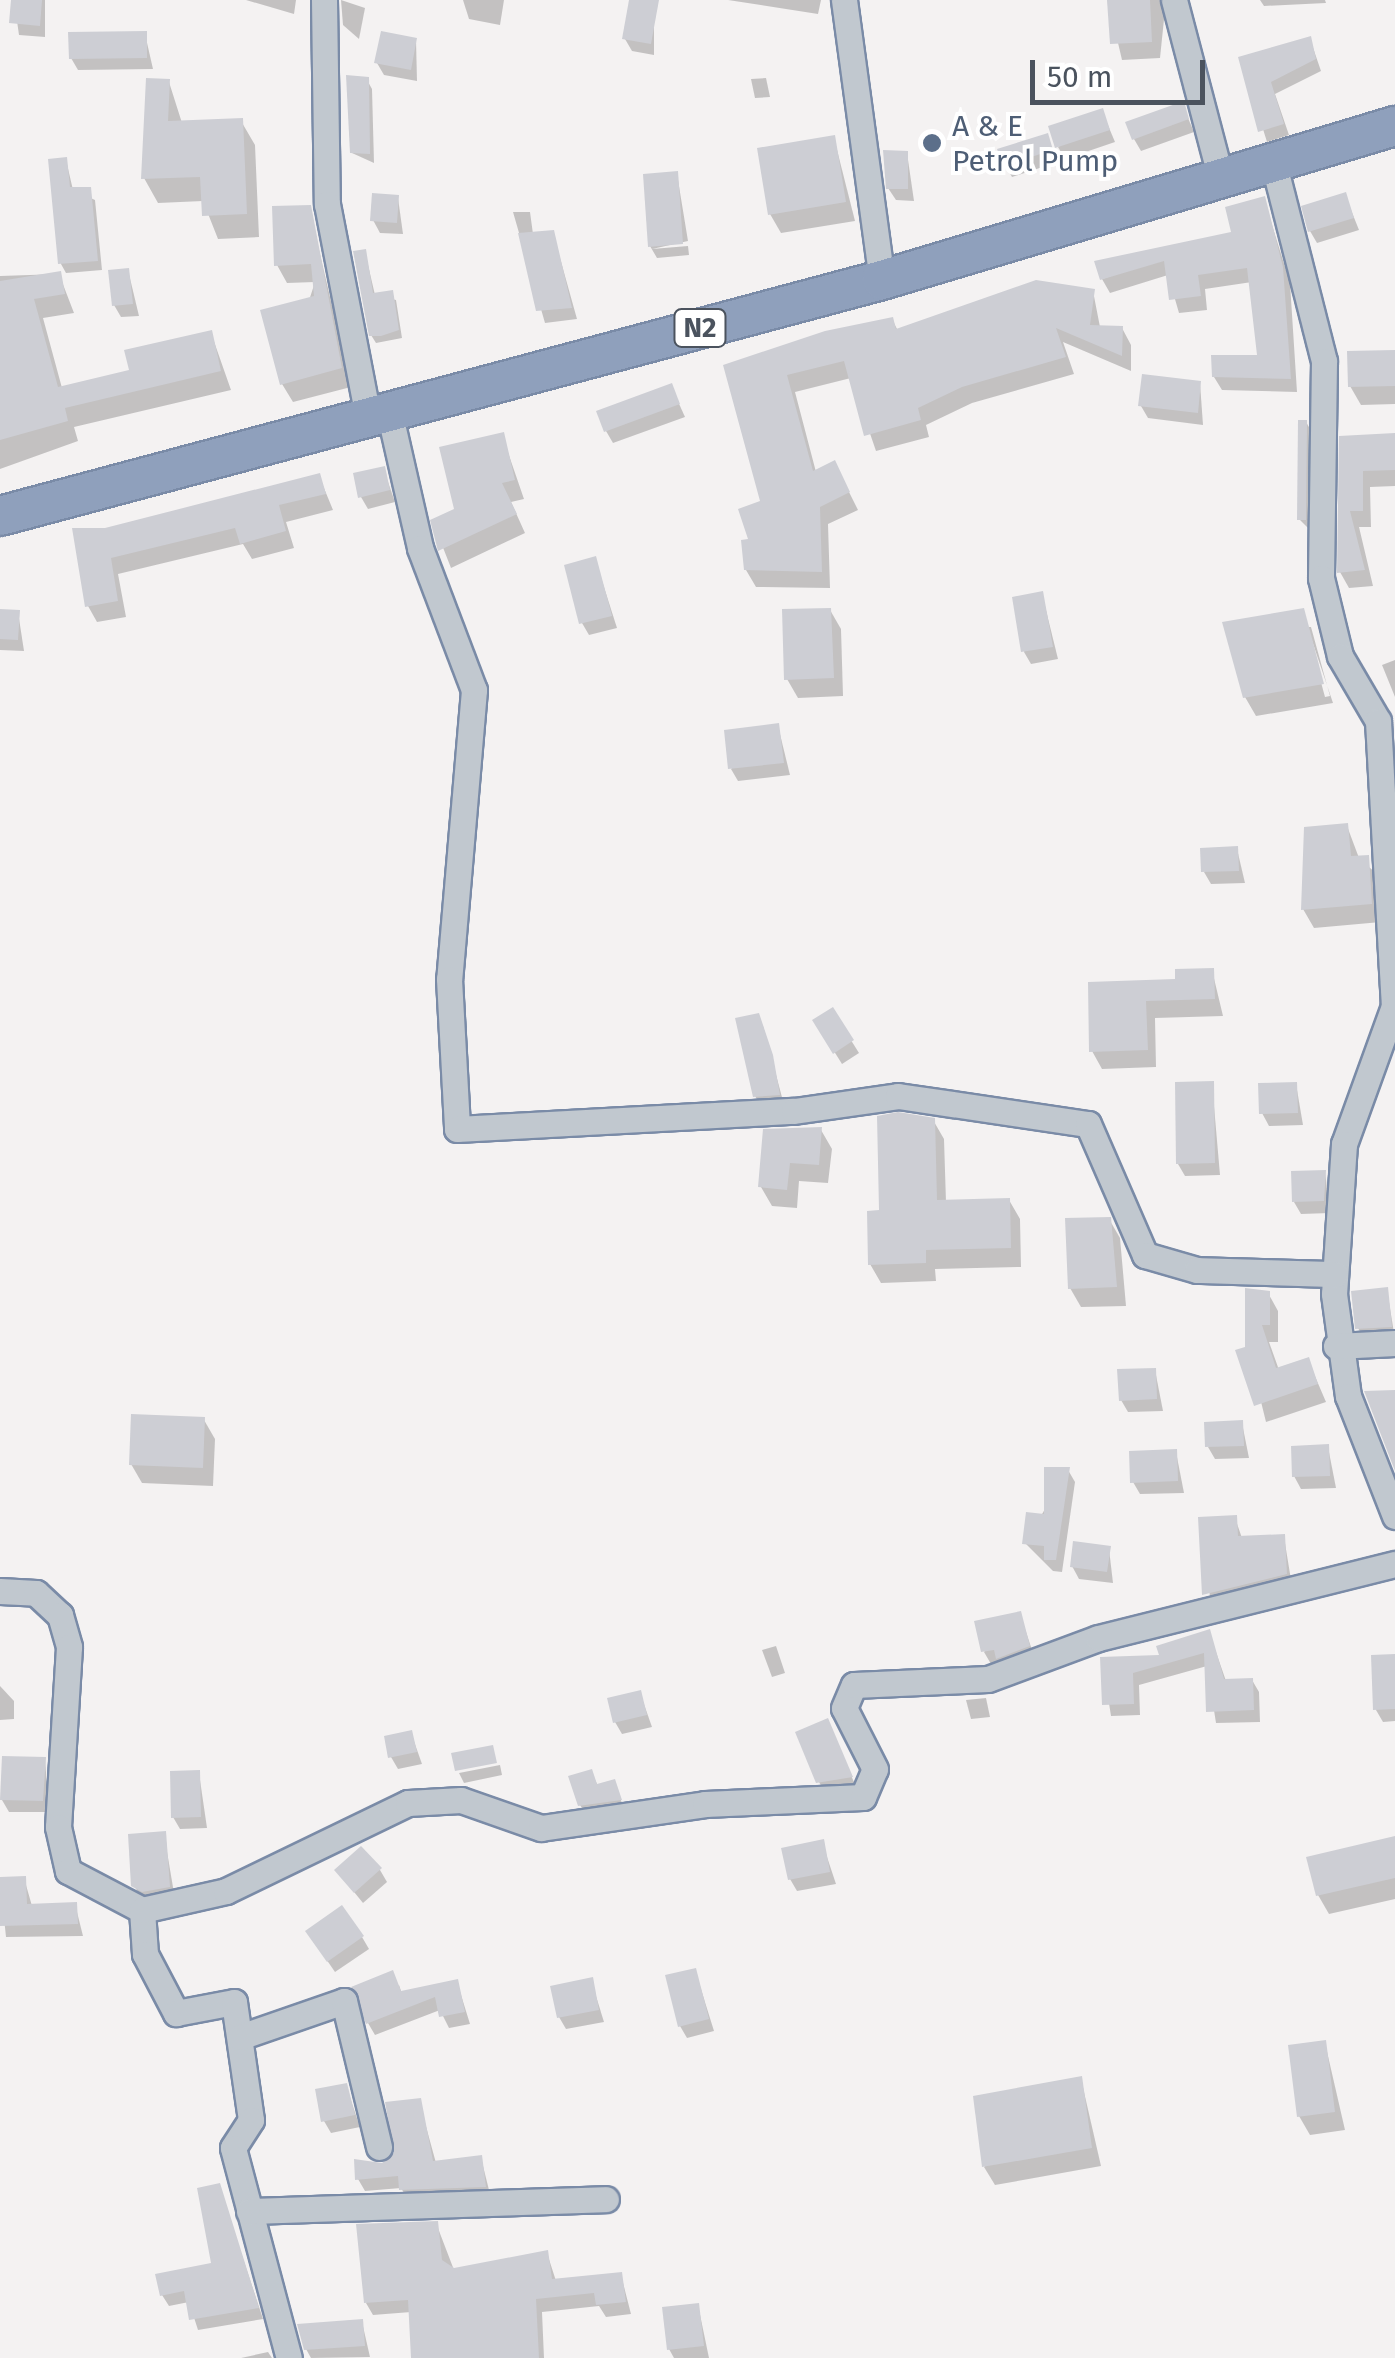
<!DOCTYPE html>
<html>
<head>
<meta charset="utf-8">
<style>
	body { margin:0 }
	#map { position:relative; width:1395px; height:2358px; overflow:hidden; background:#f4f2f2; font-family:"Fira Sans",sans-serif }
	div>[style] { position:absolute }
	.shadow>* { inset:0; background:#0003 }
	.building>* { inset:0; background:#cdced4 }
	.roads { filter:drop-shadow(2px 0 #7a8ba7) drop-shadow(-2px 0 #7a8ba7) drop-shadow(0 2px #7a8ba7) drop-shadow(0 -2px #7a8ba7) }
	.minor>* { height:25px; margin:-12.5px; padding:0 12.5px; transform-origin:12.5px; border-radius:12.5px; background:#c1c8cf }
	.highway>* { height:38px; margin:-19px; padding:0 19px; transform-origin:19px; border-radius:19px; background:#8fa0bc }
	.dots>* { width:28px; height:28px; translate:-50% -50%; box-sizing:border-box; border:5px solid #fff; border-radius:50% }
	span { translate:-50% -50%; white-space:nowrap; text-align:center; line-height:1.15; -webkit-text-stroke:8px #fff; paint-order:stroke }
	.shield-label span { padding:2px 8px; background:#fff; border:2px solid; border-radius:8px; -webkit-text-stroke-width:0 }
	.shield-label { font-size:28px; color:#4b535e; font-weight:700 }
	.service-label { font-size:30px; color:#4e5e75 }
	.left { translate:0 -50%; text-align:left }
	.scale { position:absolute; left:1030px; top:60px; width:175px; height:45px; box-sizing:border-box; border:5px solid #4b535e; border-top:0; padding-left:12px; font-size:30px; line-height:35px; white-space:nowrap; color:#4b535e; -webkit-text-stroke:8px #fff; paint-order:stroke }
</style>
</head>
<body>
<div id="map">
	<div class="shadow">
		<div style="clip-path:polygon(14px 0,45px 0,45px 37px,19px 35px)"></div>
		<div style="clip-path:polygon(246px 0,296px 0,294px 14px)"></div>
		<div style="clip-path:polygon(341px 0,365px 8px,359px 39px,343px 25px)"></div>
		<div style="clip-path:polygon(463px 0,504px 0,500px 25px,469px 19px)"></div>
		<div style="clip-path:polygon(631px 0,654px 6px,654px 55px,632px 51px,625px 39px)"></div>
		<div style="clip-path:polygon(728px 0,821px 0,818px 14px)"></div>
		<div style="clip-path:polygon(1108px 0,1166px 0,1160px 58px,1122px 60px)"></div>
		<div style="clip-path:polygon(1260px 0,1325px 0,1326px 3px,1264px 6px)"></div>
		<div style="clip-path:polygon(145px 34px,153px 69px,78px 70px,71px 58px)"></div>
		<div style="clip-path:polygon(1310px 39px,1321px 71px,1275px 94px,1289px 135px,1267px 142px,1241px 58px)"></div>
		<div style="clip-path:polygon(416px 40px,417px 81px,384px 75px,377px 63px)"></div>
		<div style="clip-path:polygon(766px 78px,770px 97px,755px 98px,751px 79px)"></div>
		<div style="clip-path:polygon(367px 80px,372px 89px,374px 163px,352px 153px)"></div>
		<div style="clip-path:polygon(169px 82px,182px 123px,241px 121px,255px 145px,259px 237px,218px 239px,203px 201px,158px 203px,144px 178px)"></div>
		<div style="clip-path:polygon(1182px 104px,1194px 132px,1141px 151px,1134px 139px)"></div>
		<div style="clip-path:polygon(1102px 111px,1115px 142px,1065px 159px,1058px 147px)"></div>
		<div style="clip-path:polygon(1046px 136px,1058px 162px,1012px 177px,1005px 165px)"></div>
		<div style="clip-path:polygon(834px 138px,855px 221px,781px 233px,770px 214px)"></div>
		<div style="clip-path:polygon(907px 153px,914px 201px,896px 200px,888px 188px)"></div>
		<div style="clip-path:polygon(66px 160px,73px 190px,95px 200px,102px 270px,66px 273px,61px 264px)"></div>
		<div style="clip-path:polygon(677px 174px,688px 241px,652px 249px,688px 246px,689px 255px,657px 258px,650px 246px)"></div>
		<div style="clip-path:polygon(1345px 195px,1359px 230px,1317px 243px,1310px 231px)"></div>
		<div style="clip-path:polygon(398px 198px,403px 234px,380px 233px,373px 220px)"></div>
		<div style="clip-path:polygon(1264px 199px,1290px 283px,1297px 392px,1222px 390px,1214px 377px,1260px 357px,1252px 282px,1205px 289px,1207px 310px,1179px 313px,1168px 275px,1110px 293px,1102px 279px,1234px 234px)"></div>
		<div style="clip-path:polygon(309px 207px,351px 387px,293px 402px,282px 384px,315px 282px,287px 283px,277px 265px)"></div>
		<div style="clip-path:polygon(513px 212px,530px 212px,533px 234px,553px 233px,577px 319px,545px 323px)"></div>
		<div style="clip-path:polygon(365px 252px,375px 295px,396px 300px,402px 338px,376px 343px,371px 335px)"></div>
		<div style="clip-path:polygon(128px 270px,139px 316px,121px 317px,114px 305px)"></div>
		<div style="clip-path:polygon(59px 274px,74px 313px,43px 318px,62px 388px,132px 372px,211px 333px,231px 390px,74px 427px,78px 441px,0 469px,0 276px)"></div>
		<div style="clip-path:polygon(1093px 291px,1100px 327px,1122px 328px,1131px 345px,1131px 371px,1063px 342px,1074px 374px,972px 403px,926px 425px,929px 437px,876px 451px,851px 378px,795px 392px,816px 472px,843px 480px,858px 510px,828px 524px,830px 588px,756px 587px,746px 570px,763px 503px,726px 367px,892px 319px,898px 331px)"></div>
		<div style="clip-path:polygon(1395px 353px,1395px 404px,1361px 405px,1350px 386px)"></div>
		<div style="clip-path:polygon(1200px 383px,1203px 425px,1148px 418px,1141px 406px)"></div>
		<div style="clip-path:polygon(671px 386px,685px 417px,613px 443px,606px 431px)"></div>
		<div style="clip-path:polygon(1306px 422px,1313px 434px,1311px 531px,1299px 519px)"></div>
		<div style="clip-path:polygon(502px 435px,524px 499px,511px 502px,525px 533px,451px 568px,433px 522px,457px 511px)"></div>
		<div style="clip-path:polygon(1395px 436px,1395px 486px,1370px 487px,1371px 527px,1359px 527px,1373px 586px,1349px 588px,1340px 572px,1342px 438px)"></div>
		<div style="clip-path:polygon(383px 468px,395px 502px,368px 509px,361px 497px)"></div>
		<div style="clip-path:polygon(319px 476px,333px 510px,286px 522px,294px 548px,252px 559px,243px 544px,118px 574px,126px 617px,97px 622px,88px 606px,106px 530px)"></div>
		<div style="clip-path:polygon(595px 559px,617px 628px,589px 635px,582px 623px)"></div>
		<div style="clip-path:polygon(1042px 594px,1058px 659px,1031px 664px,1024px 652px)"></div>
		<div style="clip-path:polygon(830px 610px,841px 629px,843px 696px,798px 698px,787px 679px)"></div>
		<div style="clip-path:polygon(0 611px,18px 612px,24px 651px,0 650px)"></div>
		<div style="clip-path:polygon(evenodd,1302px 611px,1333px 703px,1256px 716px,1245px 697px,1302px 611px,1306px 627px,1311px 627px,1330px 696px,1325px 697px,1306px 627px)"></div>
		<div style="clip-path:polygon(1395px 660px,1395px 697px,1382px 665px)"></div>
		<div style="clip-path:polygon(778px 726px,790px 775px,738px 781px,731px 769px)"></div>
		<div style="clip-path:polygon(1347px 826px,1359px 858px,1379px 876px,1381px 922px,1314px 928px,1303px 909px)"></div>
		<div style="clip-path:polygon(1237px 849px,1245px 883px,1211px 884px,1204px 872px)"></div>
		<div style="clip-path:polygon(1212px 970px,1223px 1016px,1155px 1018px,1156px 1067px,1102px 1069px,1092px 1051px,1090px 984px,1178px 982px)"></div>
		<div style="clip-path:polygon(832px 1010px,859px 1053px,842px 1064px,815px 1021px)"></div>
		<div style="clip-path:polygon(763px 1026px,783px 1101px,761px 1106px,755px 1096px)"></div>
		<div style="clip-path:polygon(1212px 1083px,1220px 1175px,1185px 1176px,1178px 1164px)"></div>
		<div style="clip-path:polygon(1296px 1084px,1303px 1125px,1269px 1126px,1262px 1113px)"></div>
		<div style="clip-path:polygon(933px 1120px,944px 1139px,946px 1202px,1009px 1200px,1020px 1219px,1021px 1267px,935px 1269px,936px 1281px,881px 1283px,870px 1264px,882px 1213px)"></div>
		<div style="clip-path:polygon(821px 1130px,832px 1149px,828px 1183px,799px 1181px,797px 1208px,772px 1206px,761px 1187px)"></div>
		<div style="clip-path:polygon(1325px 1172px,1330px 1213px,1301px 1214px,1294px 1202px)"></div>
		<div style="clip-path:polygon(1109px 1219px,1120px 1238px,1126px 1306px,1081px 1307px,1070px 1288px)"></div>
		<div style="clip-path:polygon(1387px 1290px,1395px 1339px,1365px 1340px,1358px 1328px)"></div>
		<div style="clip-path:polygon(1268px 1293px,1278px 1311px,1278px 1342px,1269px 1342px,1279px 1370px,1308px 1360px,1326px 1402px,1266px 1422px,1248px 1349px)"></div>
		<div style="clip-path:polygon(1155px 1370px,1163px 1411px,1128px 1412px,1121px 1400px)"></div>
		<div style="clip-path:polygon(204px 1420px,215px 1439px,213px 1486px,142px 1483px,131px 1464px)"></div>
		<div style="clip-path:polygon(1242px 1423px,1249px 1458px,1215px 1459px,1208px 1447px)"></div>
		<div style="clip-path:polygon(1328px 1447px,1336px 1488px,1301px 1489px,1294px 1476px)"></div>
		<div style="clip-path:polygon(1176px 1452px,1184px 1493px,1140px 1494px,1133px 1482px)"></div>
		<div style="clip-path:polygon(1068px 1470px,1075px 1482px,1062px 1572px,1053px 1571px,1025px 1543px)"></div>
		<div style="clip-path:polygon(1235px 1518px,1242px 1538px,1284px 1537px,1292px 1586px,1211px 1606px,1201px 1519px)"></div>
		<div style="clip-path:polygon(1109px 1549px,1113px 1583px,1079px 1579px,1072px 1566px)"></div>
		<div style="clip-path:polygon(1020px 1614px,1035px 1659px,991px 1664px,984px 1652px)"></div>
		<div style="clip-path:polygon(1209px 1632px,1226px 1681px,1252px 1680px,1259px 1692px,1260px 1722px,1216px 1723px,1207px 1666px,1139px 1685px,1140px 1715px,1111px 1716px,1102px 1659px,1162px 1657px)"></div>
		<div style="clip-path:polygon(776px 1646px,785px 1673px,772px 1677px,762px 1650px)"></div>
		<div style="clip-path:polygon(1395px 1656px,1395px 1721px,1383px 1722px,1376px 1710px)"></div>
		<div style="clip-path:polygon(0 1686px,14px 1701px,14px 1719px,0 1720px)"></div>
		<div style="clip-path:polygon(640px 1693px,652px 1727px,622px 1734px,615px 1722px)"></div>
		<div style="clip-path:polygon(986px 1698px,990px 1717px,971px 1719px,966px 1700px)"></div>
		<div style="clip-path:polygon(411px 1733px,422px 1764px,398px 1769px,391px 1757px)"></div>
		<div style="clip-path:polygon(833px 1734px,857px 1789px,826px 1794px,819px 1782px)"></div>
		<div style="clip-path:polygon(45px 1759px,49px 1812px,9px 1812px,2px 1800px)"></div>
		<div style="clip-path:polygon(500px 1765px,502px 1775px,464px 1783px,459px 1773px)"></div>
		<div style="clip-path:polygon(591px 1772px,598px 1786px,613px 1782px,626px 1812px,588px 1817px,580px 1805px)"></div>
		<div style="clip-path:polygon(199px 1773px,207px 1828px,180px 1829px,173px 1817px)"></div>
		<div style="clip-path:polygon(164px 1834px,175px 1899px,141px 1898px,134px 1885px)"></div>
		<div style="clip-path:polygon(1395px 1839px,1395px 1899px,1329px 1914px,1318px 1895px)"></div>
		<div style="clip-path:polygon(822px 1842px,836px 1884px,797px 1891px,790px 1879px)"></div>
		<div style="clip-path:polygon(380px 1870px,387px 1882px,363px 1903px,337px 1871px)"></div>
		<div style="clip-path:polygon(24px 1878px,32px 1906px,75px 1904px,83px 1936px,6px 1937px,0 1880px)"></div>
		<div style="clip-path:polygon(362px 1937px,369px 1949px,335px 1972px,315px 1943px)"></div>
		<div style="clip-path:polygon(695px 1970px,714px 2031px,687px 2038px,680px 2026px)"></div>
		<div style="clip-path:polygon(591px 1980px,604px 2022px,566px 2029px,559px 2017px)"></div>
		<div style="clip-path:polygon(457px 1982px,470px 2024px,449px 2028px,440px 2010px,375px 2035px,368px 2023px,399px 1985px,402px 1994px)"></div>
		<div style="clip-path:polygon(1325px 2043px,1345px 2130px,1310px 2135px,1299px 2116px)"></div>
		<div style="clip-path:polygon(1081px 2079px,1101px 2166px,995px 2185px,984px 2167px)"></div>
		<div style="clip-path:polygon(346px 2086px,360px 2127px,331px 2133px,324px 2121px)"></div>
		<div style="clip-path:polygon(419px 2101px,436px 2163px,481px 2158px,491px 2198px,409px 2201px,401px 2188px,365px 2191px,358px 2179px,397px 2154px)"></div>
		<div style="clip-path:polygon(219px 2186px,263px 2319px,198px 2330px,189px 2302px,169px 2306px,162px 2295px,214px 2265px)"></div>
		<div style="clip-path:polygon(436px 2223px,454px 2270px,547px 2253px,556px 2281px,621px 2275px,631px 2314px,606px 2317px,599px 2306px,542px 2312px,544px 2358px,414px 2358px,411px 2312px,373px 2315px,366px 2303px)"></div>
		<div style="clip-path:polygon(698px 2305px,709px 2358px,674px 2358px,669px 2349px)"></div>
		<div style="clip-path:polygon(362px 2322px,370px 2357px,311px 2358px,306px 2349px)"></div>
		<div style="clip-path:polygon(268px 2352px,272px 2358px,241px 2358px)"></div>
	</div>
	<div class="building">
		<div style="clip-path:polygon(11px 0,42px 0,40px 26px,9px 23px)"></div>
		<div style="clip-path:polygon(629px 0,659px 0,651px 44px,622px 39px)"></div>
		<div style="clip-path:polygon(1107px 0,1150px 0,1152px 42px,1110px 44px)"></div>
		<div style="clip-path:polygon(147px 31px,147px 58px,69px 59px,68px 32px)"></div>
		<div style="clip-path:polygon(381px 31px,417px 38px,411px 70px,374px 63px)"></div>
		<div style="clip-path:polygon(1311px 36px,1316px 59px,1271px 82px,1284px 124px,1258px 132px,1238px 57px)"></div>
		<div style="clip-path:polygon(346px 75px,369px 77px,370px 154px,350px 153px)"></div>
		<div style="clip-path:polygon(146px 78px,170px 79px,168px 121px,243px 118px,247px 214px,202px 216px,200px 177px,141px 179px)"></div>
		<div style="clip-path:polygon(1184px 101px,1189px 119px,1132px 140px,1125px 122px)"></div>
		<div style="clip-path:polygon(1103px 108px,1110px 130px,1055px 148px,1048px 126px)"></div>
		<div style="clip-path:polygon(1048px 133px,1053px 150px,1003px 166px,997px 149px)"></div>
		<div style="clip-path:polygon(835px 135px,846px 202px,768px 215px,757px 148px)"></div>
		<div style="clip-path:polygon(883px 150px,908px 151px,908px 189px,886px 189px)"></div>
		<div style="clip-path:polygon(67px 157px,70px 187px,91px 187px,98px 261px,58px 264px,48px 159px)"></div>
		<div style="clip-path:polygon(678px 171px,683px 244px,648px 247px,643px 174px)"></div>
		<div style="clip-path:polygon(1346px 192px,1354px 218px,1308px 232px,1301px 206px)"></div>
		<div style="clip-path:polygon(372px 193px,399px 195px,397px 223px,370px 221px)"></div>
		<div style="clip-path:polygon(1265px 196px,1283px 267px,1291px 379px,1212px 377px,1211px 355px,1257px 355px,1247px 268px,1198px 275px,1201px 296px,1169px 300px,1164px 261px,1100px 280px,1094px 261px,1231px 232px,1225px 207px)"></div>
		<div style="clip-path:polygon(311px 205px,342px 368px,280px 385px,260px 310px,314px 296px,311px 264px,274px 266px,272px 206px)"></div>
		<div style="clip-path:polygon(554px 230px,572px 308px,536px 311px,518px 233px)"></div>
		<div style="clip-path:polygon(366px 249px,373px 293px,393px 290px,399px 330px,381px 336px,369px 336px,353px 251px)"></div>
		<div style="clip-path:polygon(129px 268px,133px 304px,112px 306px,108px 270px)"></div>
		<div style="clip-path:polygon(61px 271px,65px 294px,34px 299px,58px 387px,129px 370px,124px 350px,212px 330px,221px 371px,65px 408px,68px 421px,0 440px,0 281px)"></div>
		<div style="clip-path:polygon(1036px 280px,1095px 289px,1090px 325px,1123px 326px,1122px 356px,1056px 328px,1066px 357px,962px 387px,918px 408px,921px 420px,864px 436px,844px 361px,787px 375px,813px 471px,835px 460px,850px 492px,820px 507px,822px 572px,744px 570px,741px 540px,748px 539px,738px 509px,760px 501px,723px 365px,825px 331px,893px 317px,896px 329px)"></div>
		<div style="clip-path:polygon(1395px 350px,1395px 386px,1348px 387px,1347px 351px)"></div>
		<div style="clip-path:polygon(1142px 374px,1201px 381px,1198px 413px,1138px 406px)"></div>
		<div style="clip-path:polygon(672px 383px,680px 404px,604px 432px,596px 411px)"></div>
		<div style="clip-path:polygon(1298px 420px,1307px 420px,1306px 520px,1297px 520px)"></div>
		<div style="clip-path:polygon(504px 432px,515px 480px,502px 483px,517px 514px,438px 551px,430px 520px,454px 509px,439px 447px)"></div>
		<div style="clip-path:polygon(1395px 433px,1395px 470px,1363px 471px,1363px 511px,1350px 511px,1365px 570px,1337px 573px,1339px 436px)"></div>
		<div style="clip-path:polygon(385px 466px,390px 490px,358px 498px,353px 473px)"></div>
		<div style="clip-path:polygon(320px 473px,326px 494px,279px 505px,286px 531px,240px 544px,235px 528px,111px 558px,118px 601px,85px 607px,72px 528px,105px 528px)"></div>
		<div style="clip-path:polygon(596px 556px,612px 616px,579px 624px,564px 565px)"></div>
		<div style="clip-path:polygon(1043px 591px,1053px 647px,1021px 652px,1012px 597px)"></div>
		<div style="clip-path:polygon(831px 608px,834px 678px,784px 680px,782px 609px)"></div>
		<div style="clip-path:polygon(1304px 608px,1324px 684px,1243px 698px,1222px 622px)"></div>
		<div style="clip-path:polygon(0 609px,20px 610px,18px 640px,0 639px)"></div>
		<div style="clip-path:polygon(779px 723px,784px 763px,728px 769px,724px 730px)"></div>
		<div style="clip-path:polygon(1348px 823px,1351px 856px,1369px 855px,1372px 904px,1301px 910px,1304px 827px)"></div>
		<div style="clip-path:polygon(1238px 846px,1239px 871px,1201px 872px,1200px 848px)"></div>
		<div style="clip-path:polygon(1214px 968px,1215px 999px,1146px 1001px,1148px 1050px,1089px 1052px,1088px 982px,1175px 979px,1175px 969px)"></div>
		<div style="clip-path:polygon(833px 1007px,854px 1040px,833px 1054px,812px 1020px)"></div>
		<div style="clip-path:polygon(759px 1013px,773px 1055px,780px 1095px,753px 1097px,735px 1018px)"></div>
		<div style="clip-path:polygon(1214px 1081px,1215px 1163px,1176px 1164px,1175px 1082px)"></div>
		<div style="clip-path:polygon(1297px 1082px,1298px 1113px,1259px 1114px,1258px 1083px)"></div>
		<div style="clip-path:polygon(898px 1112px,935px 1118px,937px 1200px,1010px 1198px,1011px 1248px,926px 1250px,926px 1263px,868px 1265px,867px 1211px,879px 1210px,877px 1116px)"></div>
		<div style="clip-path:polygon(822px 1127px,819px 1165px,790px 1163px,787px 1190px,758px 1187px,763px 1129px)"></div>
		<div style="clip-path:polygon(1326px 1170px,1324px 1201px,1292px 1202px,1291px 1171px)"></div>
		<div style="clip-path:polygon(1111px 1217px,1117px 1287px,1068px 1289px,1065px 1218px)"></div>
		<div style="clip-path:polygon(1388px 1287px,1392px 1327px,1355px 1329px,1351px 1291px)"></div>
		<div style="clip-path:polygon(1245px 1288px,1270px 1291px,1270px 1325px,1262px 1325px,1276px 1368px,1309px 1357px,1318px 1384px,1254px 1406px,1235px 1350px,1245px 1347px)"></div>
		<div style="clip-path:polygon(1156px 1368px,1157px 1399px,1119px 1401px,1117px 1369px)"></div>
		<div style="clip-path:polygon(1395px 1390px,1395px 1471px,1364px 1391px)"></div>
		<div style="clip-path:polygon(131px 1414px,205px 1417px,203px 1468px,129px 1465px)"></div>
		<div style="clip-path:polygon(1243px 1420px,1244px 1446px,1205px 1447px,1204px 1422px)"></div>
		<div style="clip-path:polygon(1329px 1444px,1330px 1476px,1292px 1477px,1291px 1446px)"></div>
		<div style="clip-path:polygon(1177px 1449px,1178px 1481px,1130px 1483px,1129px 1451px)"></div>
		<div style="clip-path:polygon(1044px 1467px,1070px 1467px,1056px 1560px,1044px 1560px,1044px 1546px,1022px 1544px,1026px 1512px,1044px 1514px)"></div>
		<div style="clip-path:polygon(1237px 1515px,1238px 1536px,1285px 1534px,1287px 1574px,1202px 1595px,1198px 1517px)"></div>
		<div style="clip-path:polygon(1073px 1541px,1111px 1546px,1107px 1572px,1070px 1567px)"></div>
		<div style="clip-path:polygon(1021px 1611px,1030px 1646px,996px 1659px,994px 1650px,981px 1652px,974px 1621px)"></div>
		<div style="clip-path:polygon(1210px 1629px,1224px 1679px,1253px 1678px,1254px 1710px,1206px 1712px,1204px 1653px,1133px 1673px,1134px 1704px,1102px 1705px,1100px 1657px,1159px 1655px,1156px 1646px)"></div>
		<div style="clip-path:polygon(1395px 1654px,1395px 1709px,1373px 1710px,1371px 1655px)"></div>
		<div style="clip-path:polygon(641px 1690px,647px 1715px,613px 1723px,607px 1698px)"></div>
		<div style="clip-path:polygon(828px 1718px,853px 1777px,816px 1783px,795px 1732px)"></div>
		<div style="clip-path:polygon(412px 1730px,417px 1752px,388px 1758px,384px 1736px)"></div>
		<div style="clip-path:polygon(493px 1745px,497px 1763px,455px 1771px,451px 1753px)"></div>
		<div style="clip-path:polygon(2px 1756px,46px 1757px,43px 1801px,0 1800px)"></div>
		<div style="clip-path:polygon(592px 1769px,597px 1784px,615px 1779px,622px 1800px,578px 1806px,568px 1776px)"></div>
		<div style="clip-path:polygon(200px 1770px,201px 1817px,171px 1818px,170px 1771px)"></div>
		<div style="clip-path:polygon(166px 1831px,170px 1887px,142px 1892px,131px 1886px,128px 1834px)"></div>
		<div style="clip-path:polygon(1395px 1836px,1395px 1878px,1316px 1896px,1306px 1857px)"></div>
		<div style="clip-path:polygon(824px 1839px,830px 1872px,788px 1880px,781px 1848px)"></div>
		<div style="clip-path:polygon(361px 1846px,382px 1868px,354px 1893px,334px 1870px)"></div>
		<div style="clip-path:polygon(26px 1876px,27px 1904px,77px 1902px,78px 1924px,0 1926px,0 1877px)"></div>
		<div style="clip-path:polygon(342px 1905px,364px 1936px,327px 1962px,305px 1931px)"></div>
		<div style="clip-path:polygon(696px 1968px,709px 2019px,678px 2027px,665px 1975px)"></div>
		<div style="clip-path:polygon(393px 1970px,401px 1991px,458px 1979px,465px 2012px,439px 2017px,435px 1997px,366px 2024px,351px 1987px)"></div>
		<div style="clip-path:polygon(593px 1977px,599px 2010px,557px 2018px,550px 1986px)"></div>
		<div style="clip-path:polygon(1326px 2040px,1335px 2112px,1297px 2117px,1288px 2045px)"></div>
		<div style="clip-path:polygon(1082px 2076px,1092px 2148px,982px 2167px,973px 2096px)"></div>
		<div style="clip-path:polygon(347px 2083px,355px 2115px,321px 2122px,315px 2089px)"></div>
		<div style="clip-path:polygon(421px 2098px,433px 2161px,482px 2155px,486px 2187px,399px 2190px,398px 2176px,355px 2180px,354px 2159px,382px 2163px,394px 2153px,385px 2102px)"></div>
		<div style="clip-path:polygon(220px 2183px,259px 2308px,189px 2320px,184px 2291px,160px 2296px,155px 2274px,211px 2263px,197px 2188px)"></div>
		<div style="clip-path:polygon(438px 2221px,442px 2260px,454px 2268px,548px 2250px,552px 2279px,622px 2272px,626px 2302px,596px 2305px,594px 2293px,536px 2299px,539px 2358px,411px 2358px,408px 2300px,364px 2303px,356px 2224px)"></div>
		<div style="clip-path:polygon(699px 2303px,704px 2346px,667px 2350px,662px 2307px)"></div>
		<div style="clip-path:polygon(363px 2319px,365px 2346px,304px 2350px,297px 2324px)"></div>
	</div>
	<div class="roads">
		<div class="minor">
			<div style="left:324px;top:0;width:204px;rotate:89.2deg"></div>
			<div style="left:327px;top:204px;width:217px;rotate:79.1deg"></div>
			<div style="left:844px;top:0;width:283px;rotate:82.3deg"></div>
			<div style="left:1174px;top:0;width:185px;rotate:75.3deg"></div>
			<div style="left:1274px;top:165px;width:202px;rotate:75.7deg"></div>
			<div style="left:1324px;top:361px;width:217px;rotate:90.8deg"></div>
			<div style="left:1321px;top:578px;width:80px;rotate:76.3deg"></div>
			<div style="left:1340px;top:656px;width:75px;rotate:59.7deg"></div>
			<div style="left:1378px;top:721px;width:285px;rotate:86.8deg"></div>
			<div style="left:1394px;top:1006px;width:147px;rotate:109.9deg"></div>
			<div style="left:1344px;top:1144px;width:150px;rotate:93.8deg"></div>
			<div style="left:1334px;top:1294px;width:103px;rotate:82.2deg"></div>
			<div style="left:1348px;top:1396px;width:129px;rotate:68.6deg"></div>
			<div style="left:389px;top:411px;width:140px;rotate:77.2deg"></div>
			<div style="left:420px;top:548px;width:152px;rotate:69.2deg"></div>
			<div style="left:474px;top:690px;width:290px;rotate:94.9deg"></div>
			<div style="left:449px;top:979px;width:150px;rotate:86.9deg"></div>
			<div style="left:457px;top:1129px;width:337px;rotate:-3.1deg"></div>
			<div style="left:794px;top:1111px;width:105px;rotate:-8.2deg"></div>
			<div style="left:898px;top:1096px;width:192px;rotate:8.4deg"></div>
			<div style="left:1088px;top:1124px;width:143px;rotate:66.5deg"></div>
			<div style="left:1145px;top:1255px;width:54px;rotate:16.1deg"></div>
			<div style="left:1197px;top:1270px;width:138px;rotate:1.7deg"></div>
			<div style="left:1336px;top:1346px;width:59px;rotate:-2.9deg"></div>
			<div style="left:0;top:1591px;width:36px;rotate:3deg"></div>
			<div style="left:36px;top:1593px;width:33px;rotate:43deg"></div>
			<div style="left:60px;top:1615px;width:33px;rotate:74deg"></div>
			<div style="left:69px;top:1647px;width:180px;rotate:93.5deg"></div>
			<div style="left:58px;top:1827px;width:45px;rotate:77.2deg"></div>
			<div style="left:68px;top:1871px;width:84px;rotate:27.8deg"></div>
			<div style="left:142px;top:1910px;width:44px;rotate:86.1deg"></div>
			<div style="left:145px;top:1954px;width:67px;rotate:62.3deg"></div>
			<div style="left:176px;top:2013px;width:59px;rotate:-10.7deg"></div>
			<div style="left:234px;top:2002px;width:119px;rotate:81.8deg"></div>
			<div style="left:251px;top:2120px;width:33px;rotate:123deg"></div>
			<div style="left:233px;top:2148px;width:217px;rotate:75.1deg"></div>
			<div style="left:142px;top:1910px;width:86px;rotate:-12.7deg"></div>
			<div style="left:226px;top:1891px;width:202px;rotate:-25.8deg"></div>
			<div style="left:408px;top:1803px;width:53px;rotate:-3.2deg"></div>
			<div style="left:461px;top:1800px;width:85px;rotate:19.3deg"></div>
			<div style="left:541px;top:1828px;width:166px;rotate:-8.3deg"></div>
			<div style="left:705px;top:1804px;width:158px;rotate:-2.5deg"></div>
			<div style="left:863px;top:1797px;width:30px;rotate:-67deg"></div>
			<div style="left:875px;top:1769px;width:68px;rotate:-116.9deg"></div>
			<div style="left:844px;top:1708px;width:25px;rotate:-67deg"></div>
			<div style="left:854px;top:1685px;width:134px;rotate:-2.6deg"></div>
			<div style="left:988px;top:1679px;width:117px;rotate:-20.4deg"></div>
			<div style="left:1098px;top:1638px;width:306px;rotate:-14deg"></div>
			<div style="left:240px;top:2037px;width:110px;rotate:-19.1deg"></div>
			<div style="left:344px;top:2001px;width:150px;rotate:76.5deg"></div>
			<div style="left:249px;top:2211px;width:357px;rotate:-1.9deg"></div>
		</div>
		<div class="highway">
			<div style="left:0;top:516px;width:913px;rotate:-14.98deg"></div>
			<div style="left:882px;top:280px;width:536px;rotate:-16.71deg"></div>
		</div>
	</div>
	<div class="dots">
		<div style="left:932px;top:143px;background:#5c6f8a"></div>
	</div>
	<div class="shield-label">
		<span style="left:700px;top:328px">N2</span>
	</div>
	<div class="service-label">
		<span class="left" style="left:952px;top:143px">A &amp; E<br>Petrol Pump</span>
	</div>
	<div class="scale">50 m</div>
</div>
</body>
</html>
